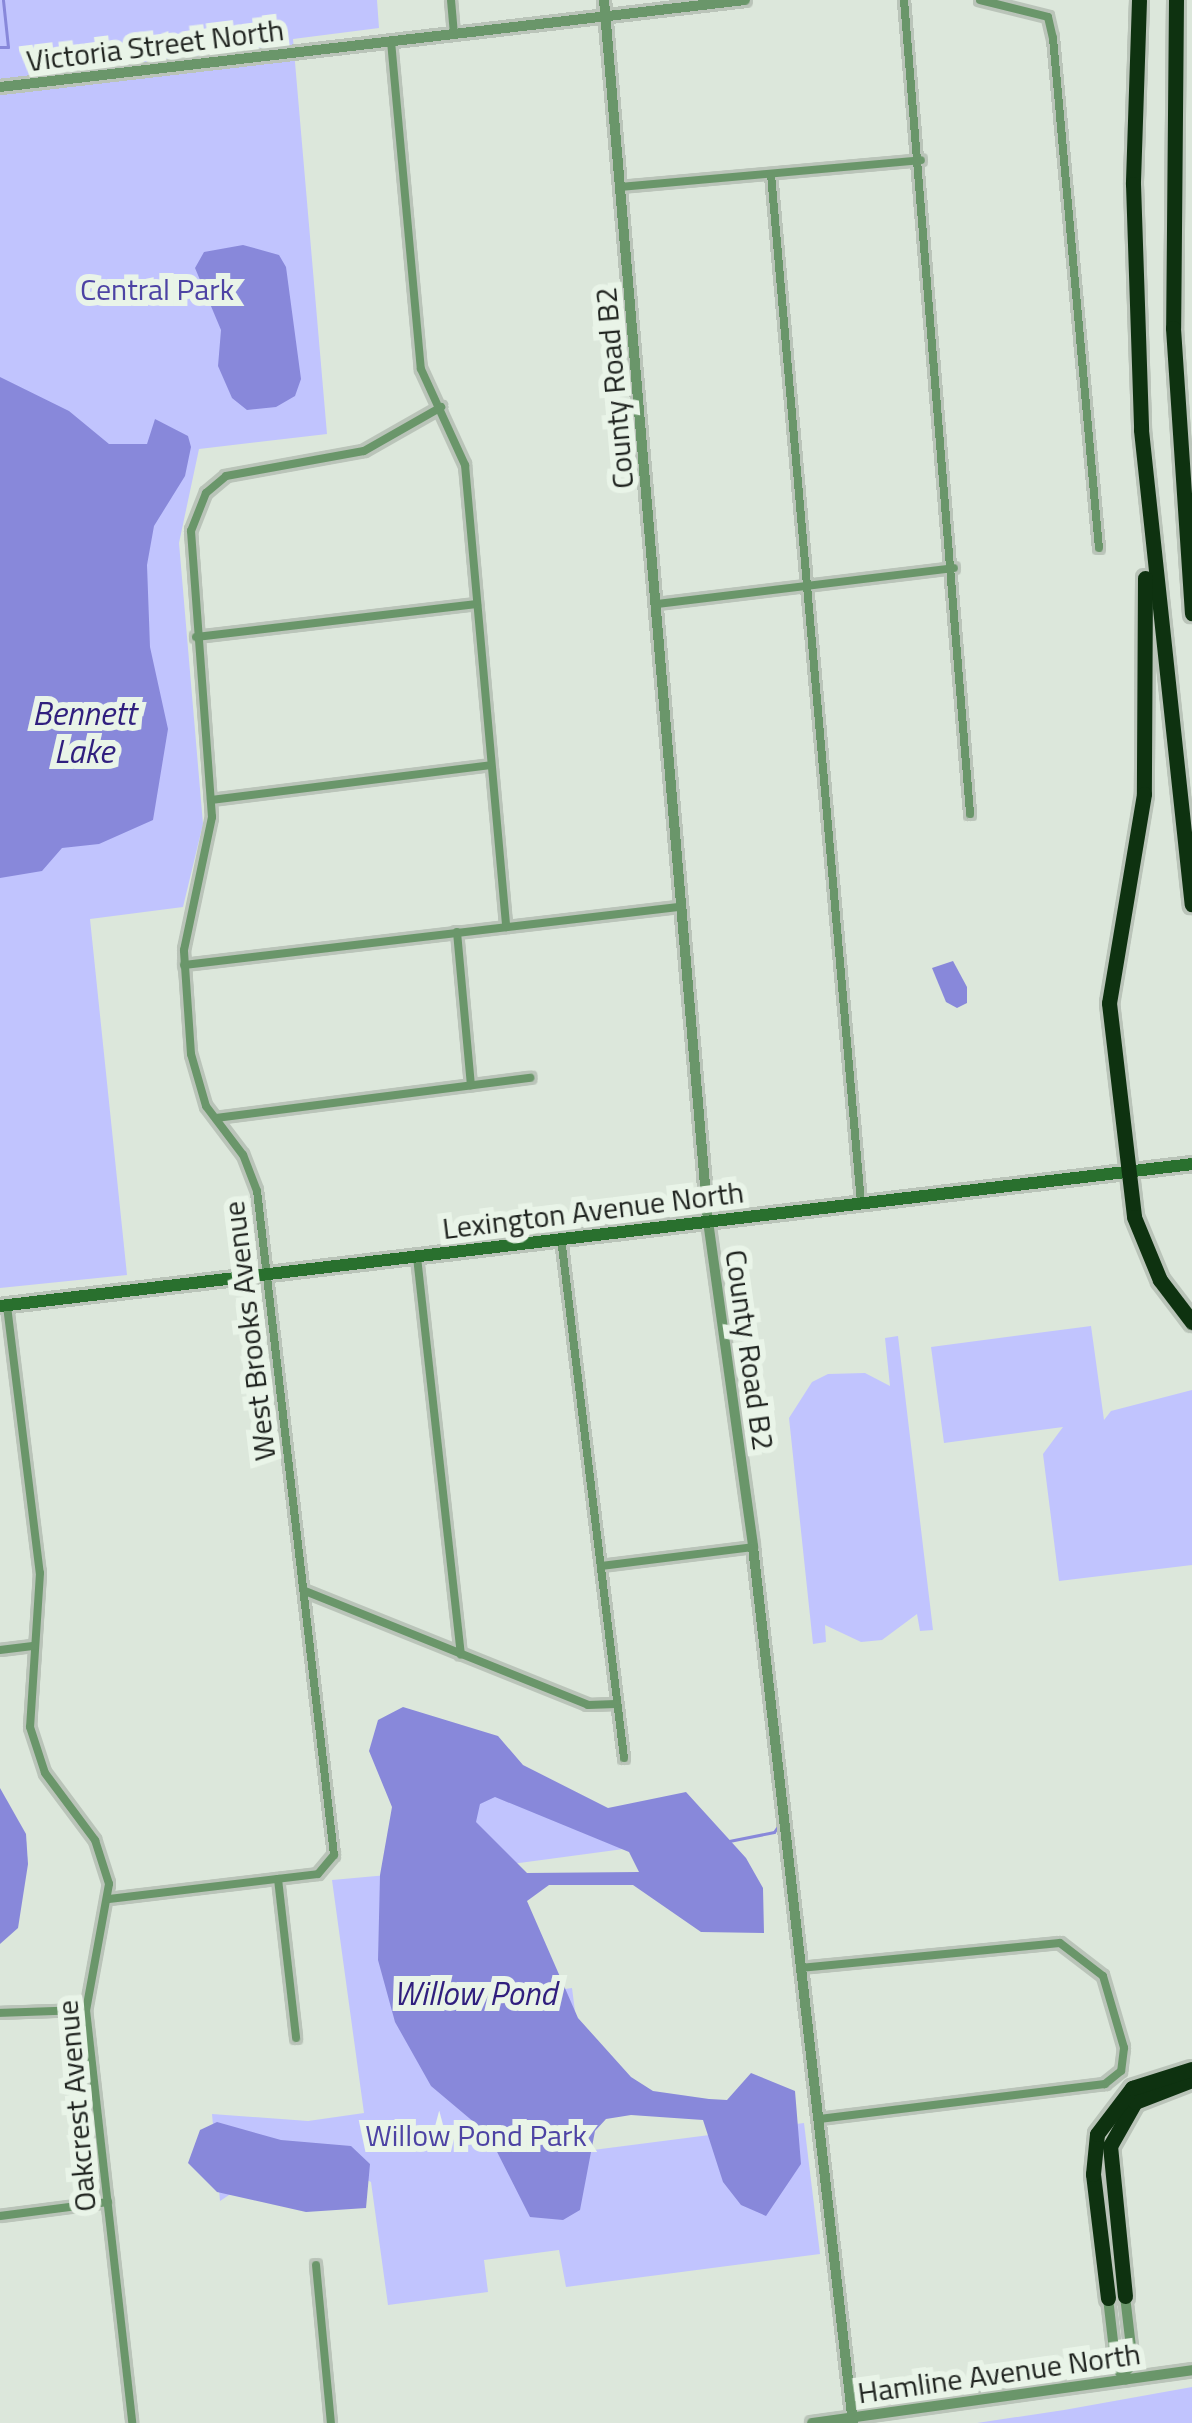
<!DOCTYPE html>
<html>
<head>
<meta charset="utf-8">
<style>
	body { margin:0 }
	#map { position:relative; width:1192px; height:2423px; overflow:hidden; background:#dce7db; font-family:"Titillium Web",sans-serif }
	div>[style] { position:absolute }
	.green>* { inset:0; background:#c1c4fe }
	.water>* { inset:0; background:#8888da }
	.stream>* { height:3px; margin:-1.5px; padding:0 1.5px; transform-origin:1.5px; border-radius:1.5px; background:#8888da }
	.roads { filter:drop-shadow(3px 0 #bac4b9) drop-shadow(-3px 0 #bac4b9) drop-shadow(0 3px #bac4b9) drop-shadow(0 -3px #bac4b9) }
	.minor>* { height:8px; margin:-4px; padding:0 4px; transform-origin:4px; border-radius:4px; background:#6a966a }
	.tertiary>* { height:10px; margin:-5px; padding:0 5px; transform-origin:5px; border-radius:5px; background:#6a966a }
	.secondary>* { height:12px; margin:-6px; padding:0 6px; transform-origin:6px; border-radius:6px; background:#29702e }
	.motorway>* { height:15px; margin:-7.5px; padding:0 7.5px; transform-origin:7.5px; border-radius:7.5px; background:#0e3210 }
	span { translate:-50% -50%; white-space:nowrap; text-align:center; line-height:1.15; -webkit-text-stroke:12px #e9f4e8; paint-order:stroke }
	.street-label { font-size:30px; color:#202420 }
	.park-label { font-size:30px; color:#4d43a4 }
	.water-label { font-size:33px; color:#301f7e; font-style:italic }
</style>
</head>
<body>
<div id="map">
	<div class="green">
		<div style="clip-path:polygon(0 0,377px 0,379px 28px,293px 39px,327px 434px,199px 449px,179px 543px,203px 824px,183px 907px,90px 919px,127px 1275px,0 1288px)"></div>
		<div style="clip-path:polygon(1091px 1326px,1104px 1420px,1111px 1411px,1192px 1390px,1192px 1565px,1059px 1581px,1043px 1454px,1063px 1427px,944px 1443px,931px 1347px)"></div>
		<div style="clip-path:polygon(898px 1336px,933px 1630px,920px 1631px,917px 1614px,882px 1640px,861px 1642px,825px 1625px,826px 1642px,813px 1644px,789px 1418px,812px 1382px,828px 1374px,865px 1373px,890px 1386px,885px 1338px)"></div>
		<div style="clip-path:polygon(410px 1758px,631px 1848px,504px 1865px,521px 1995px,572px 1988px,593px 2150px,804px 2123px,820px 2254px,566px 2287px,559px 2250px,484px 2260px,488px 2292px,388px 2305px,371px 2182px,346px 2170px,256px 2177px,220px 2201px,212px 2114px,308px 2121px,364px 2113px,332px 1880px,421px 1872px)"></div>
		<div style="clip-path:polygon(1192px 2387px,1192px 2423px,977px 2423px,1064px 2410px)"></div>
	</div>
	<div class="water">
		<div style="clip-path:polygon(243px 245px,279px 255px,286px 267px,301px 379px,295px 396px,276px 407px,247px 410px,232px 398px,218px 366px,221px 330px,195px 268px,204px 252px)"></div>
		<div style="clip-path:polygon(0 377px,69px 411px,109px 444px,147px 444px,155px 419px,188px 436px,191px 447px,185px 476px,154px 526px,147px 565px,150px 647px,168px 729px,153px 820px,99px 844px,62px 848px,42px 871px,0 878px)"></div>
		<div style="clip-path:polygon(953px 961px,967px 987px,967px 1003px,957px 1008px,946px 1002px,932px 968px)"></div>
		<div style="clip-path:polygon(evenodd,403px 1707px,498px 1736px,523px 1765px,608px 1808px,686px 1792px,746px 1858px,763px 1888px,764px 1933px,701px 1932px,633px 1885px,549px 1885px,527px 1901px,578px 2018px,631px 2077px,653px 2091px,709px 2099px,727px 2100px,751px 2073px,795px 2091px,801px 2164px,766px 2216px,741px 2205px,723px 2182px,703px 2120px,631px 2115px,606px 2119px,595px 2131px,580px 2210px,563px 2220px,530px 2217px,488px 2134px,431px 2086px,395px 2022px,378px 1960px,380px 1875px,392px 1807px,369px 1751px,378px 1720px,403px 1707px,495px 1797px,629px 1852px,639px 1872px,527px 1873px,476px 1822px,480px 1804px,495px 1797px)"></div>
		<div style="clip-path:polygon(0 1788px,26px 1834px,28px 1864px,18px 1928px,0 1944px)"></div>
		<div style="clip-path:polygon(217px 2122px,281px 2140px,351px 2146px,370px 2164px,366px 2208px,306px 2212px,217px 2192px,188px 2163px,200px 2130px)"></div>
	</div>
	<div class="stream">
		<div style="left:0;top:47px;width:8px"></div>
		<div style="left:8px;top:47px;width:47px;rotate:-96.1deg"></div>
		<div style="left:729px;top:1841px;width:46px;rotate:-11.3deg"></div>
		<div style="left:774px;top:1832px;width:12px;rotate:-55deg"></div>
	</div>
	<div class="roads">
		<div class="minor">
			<div style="left:451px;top:0;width:34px;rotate:85deg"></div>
			<div style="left:904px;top:0;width:817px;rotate:85.36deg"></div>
			<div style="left:980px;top:0;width:70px;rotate:14deg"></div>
			<div style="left:1048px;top:17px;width:22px;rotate:77deg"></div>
			<div style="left:1053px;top:38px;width:512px;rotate:84.85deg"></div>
			<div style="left:391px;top:41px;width:329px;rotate:84.8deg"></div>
			<div style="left:421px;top:369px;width:106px;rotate:65.4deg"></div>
			<div style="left:465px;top:465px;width:464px;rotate:84.9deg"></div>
			<div style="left:771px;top:174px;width:1032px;rotate:85deg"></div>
			<div style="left:621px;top:187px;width:301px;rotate:-5.1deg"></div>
			<div style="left:657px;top:604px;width:299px;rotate:-6.9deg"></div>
			<div style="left:196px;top:637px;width:283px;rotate:-6.7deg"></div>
			<div style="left:211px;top:800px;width:282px;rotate:-7.1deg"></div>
			<div style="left:457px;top:932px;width:154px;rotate:84.8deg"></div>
			<div style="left:184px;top:965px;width:498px;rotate:-6.7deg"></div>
			<div style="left:216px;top:1118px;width:317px;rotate:-7.3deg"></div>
			<div style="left:561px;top:1238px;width:524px;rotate:83.09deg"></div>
			<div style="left:417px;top:1257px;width:400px;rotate:83.7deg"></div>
			<div style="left:7px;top:1306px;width:269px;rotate:83deg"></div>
			<div style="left:40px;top:1573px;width:154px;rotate:93.7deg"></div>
			<div style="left:30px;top:1727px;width:48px;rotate:71.9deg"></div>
			<div style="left:45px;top:1773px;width:84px;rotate:53.3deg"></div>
			<div style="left:95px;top:1840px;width:46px;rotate:72.3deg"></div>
			<div style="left:109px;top:1884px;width:128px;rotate:100.3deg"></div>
			<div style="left:86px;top:2010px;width:416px;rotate:83.6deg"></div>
			<div style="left:601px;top:1566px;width:153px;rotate:-7.1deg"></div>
			<div style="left:305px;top:1591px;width:305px;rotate:21.9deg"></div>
			<div style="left:588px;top:1705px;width:28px;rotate:-2deg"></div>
			<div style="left:0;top:1650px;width:35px;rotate:-7deg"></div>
			<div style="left:278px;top:1879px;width:160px;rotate:83.5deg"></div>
			<div style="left:109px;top:1899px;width:210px;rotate:-6.8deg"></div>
			<div style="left:318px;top:1874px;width:25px;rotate:-50deg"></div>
			<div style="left:334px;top:1855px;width:668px;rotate:-96.61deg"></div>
			<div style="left:257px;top:1191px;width:39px;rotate:-111deg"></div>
			<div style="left:243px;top:1155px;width:61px;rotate:-127.1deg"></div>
			<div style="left:206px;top:1106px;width:54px;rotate:-106.1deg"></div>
			<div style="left:191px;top:1054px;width:104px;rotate:-93.9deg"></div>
			<div style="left:184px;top:950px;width:136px;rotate:-78.1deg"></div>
			<div style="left:212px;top:817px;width:287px;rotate:-94.2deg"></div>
			<div style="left:191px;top:531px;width:41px;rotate:-68.5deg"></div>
			<div style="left:206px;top:493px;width:26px;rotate:-40deg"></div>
			<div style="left:226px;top:476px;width:140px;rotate:-10.3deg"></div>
			<div style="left:364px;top:451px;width:89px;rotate:-29.7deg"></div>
			<div style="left:800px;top:1968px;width:261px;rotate:-5.5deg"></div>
			<div style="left:1060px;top:1943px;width:54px;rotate:37.5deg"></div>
			<div style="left:1103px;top:1976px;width:75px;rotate:73.7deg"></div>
			<div style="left:1124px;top:2048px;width:23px;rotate:97deg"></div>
			<div style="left:1121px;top:2071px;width:21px;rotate:141deg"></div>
			<div style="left:1105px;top:2084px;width:288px;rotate:173deg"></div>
			<div style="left:0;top:2013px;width:86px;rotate:-2deg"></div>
			<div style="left:0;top:2216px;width:109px;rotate:-7.4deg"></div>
			<div style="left:316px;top:2265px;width:159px;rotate:84.6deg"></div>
		</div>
		<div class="tertiary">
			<div style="left:604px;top:0;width:1225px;rotate:85.13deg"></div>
			<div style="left:708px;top:1221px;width:329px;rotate:82.1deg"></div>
			<div style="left:753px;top:1547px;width:882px;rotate:83.49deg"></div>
			<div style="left:0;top:87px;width:750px;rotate:-6.66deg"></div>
			<div style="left:1125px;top:2296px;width:68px;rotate:83.3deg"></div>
			<div style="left:1133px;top:2364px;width:11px;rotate:135deg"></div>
			<div style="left:1108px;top:2298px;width:69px;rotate:83.4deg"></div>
			<div style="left:1116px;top:2367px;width:16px;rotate:52deg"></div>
			<div style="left:812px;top:2423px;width:384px;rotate:-7.9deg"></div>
		</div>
		<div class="secondary">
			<div style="left:0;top:1306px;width:1200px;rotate:-6.79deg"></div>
		</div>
		<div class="motorway">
			<div style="left:1139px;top:0;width:184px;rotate:91.9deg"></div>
			<div style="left:1133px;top:184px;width:246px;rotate:88.1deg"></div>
			<div style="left:1141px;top:430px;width:477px;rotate:83.9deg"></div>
			<div style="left:1176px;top:0;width:328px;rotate:90.5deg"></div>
			<div style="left:1173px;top:328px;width:286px;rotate:86.2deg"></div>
			<div style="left:1145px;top:578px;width:216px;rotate:90.3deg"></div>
			<div style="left:1144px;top:794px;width:212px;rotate:99.5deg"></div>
			<div style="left:1109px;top:1003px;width:215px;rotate:83.3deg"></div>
			<div style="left:1134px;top:1217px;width:68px;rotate:67.6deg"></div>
			<div style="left:1160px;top:1280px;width:53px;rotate:52.7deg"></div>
			<div style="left:1125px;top:2296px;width:151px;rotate:-95.7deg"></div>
			<div style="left:1110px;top:2146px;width:51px;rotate:-60.4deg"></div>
			<div style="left:1135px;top:2102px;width:61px;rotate:-21.1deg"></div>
			<div style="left:1108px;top:2298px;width:125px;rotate:-96.9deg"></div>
			<div style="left:1093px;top:2174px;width:40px;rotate:-84.3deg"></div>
			<div style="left:1097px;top:2134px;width:58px;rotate:-52.7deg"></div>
			<div style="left:1132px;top:2088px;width:63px;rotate:-17.6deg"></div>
		</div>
	</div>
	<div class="street-label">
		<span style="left:155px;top:45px;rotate:-7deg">Victoria Street North</span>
		<span style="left:614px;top:388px;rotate:-95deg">County Road B2</span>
		<span style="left:593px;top:1210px;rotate:-7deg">Lexington Avenue North</span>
		<span style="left:249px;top:1331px;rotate:-97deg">West Brooks Avenue</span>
		<span style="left:750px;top:1350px;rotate:82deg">County Road B2</span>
		<span style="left:76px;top:2106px;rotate:-95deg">Oakcrest Avenue</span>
		<span style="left:999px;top:2373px;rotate:-8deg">Hamline Avenue North</span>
	</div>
	<div class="park-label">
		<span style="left:157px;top:289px">Central Park</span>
		<span style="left:476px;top:2135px">Willow Pond Park</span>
	</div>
	<div class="water-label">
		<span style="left:84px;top:733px">Bennett<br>Lake</span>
		<span style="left:475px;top:1994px">Willow Pond</span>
	</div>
</div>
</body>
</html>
